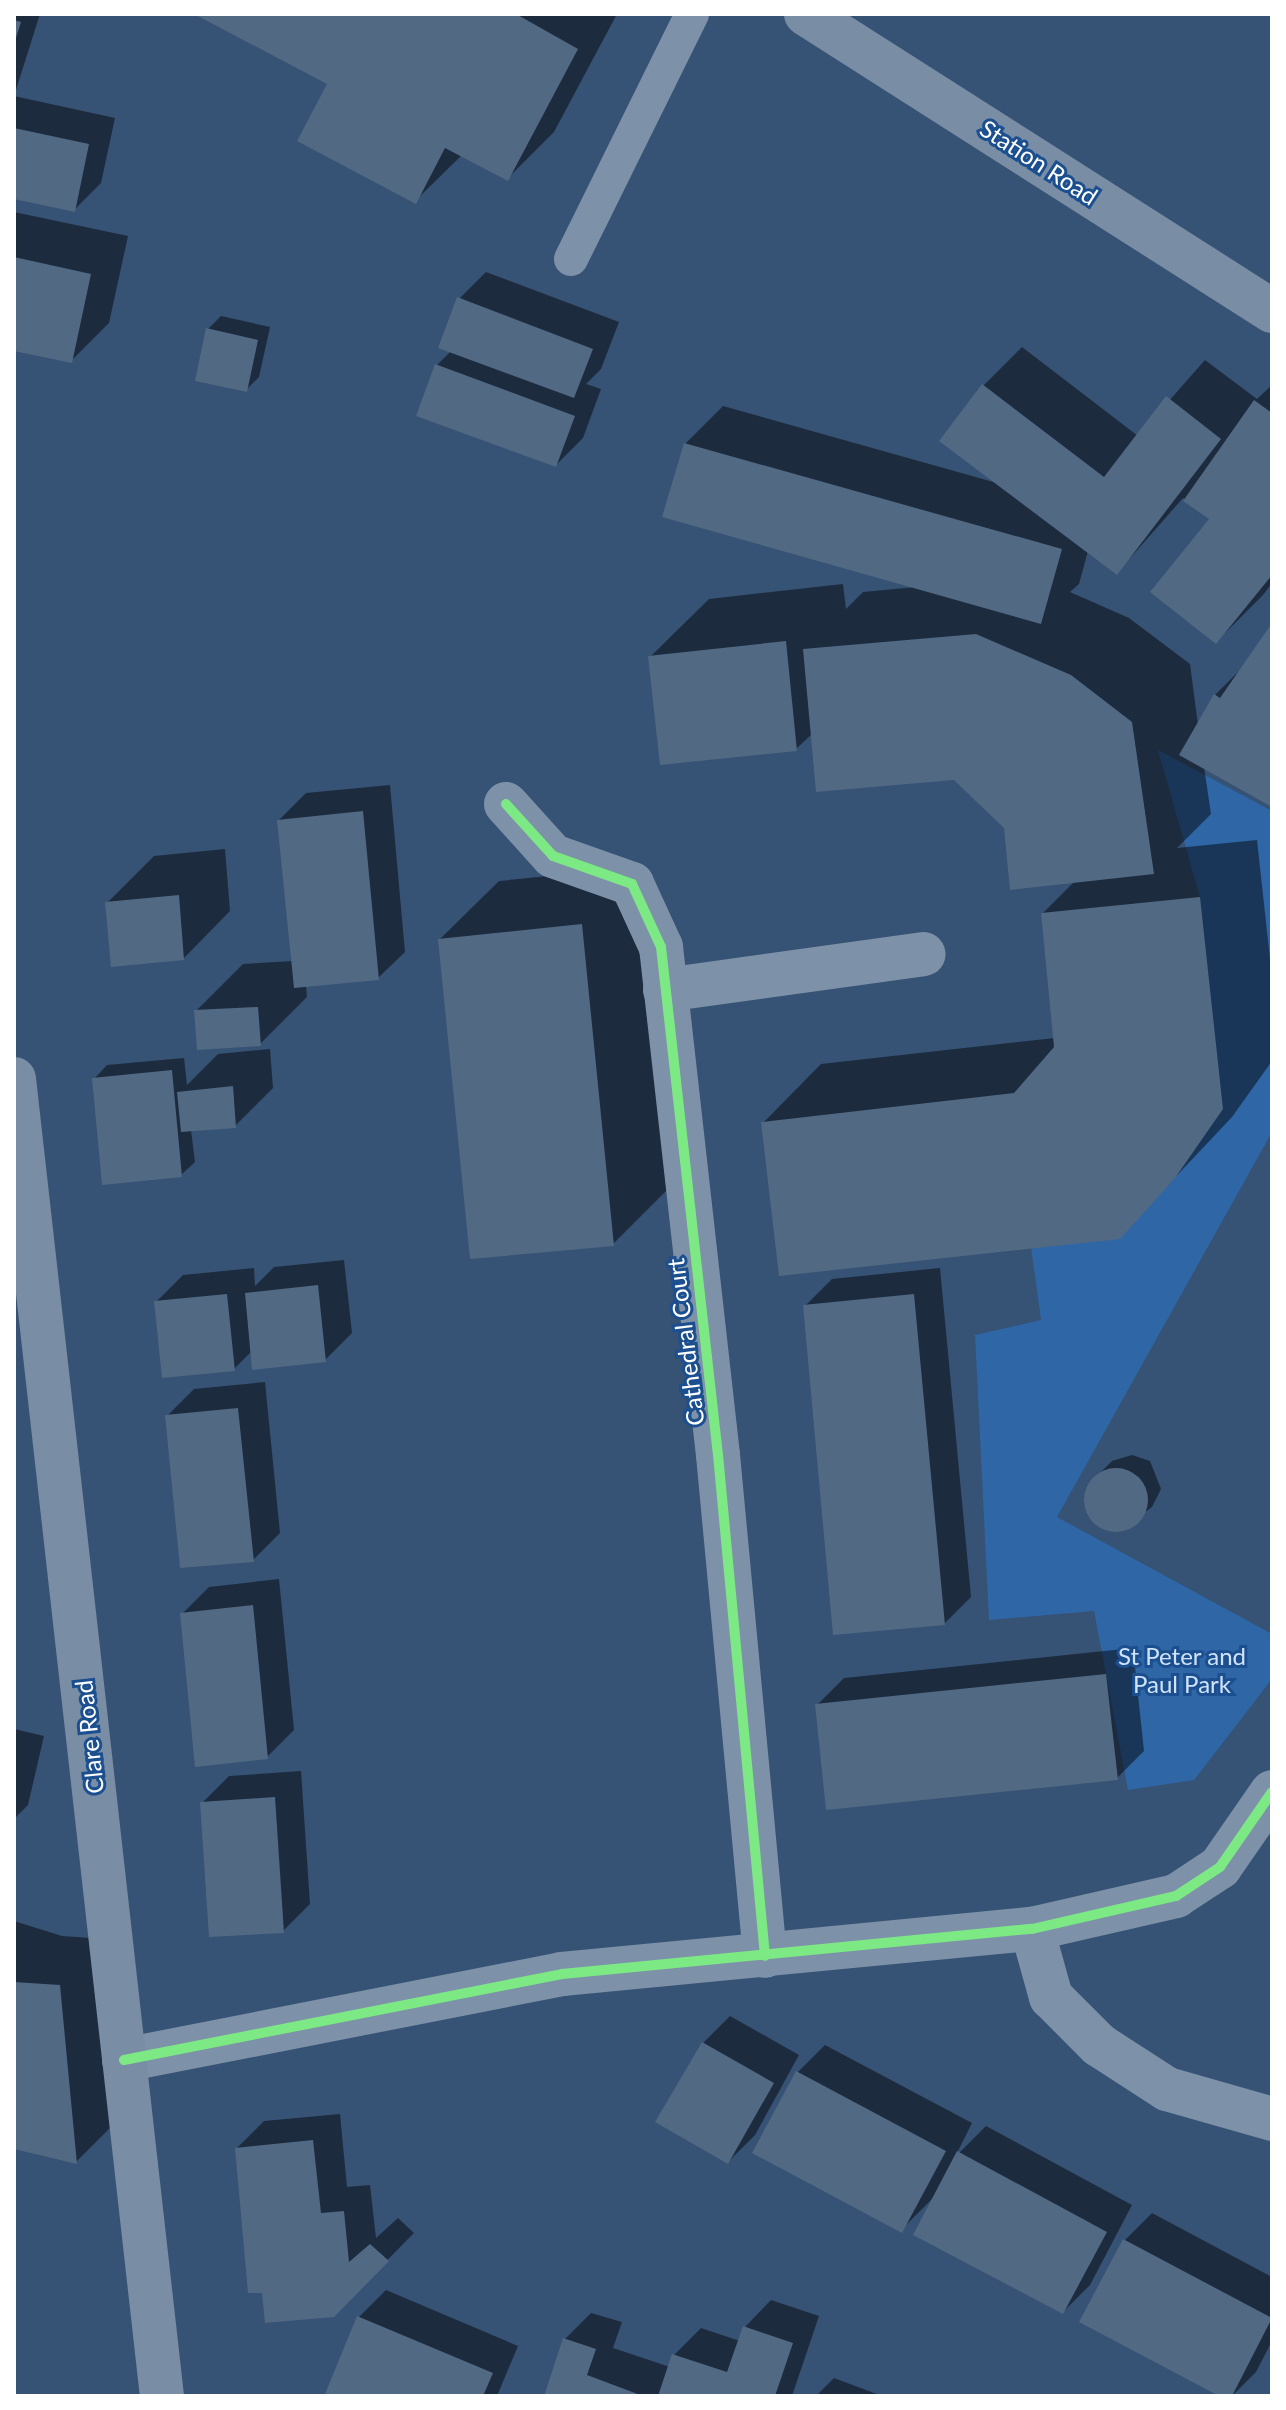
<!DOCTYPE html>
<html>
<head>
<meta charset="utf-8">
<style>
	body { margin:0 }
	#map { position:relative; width:1286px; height:2410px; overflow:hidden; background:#365274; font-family:Lato,sans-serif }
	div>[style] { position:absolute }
	.green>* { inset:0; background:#2f66a5 }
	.shadow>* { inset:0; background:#0007 }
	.building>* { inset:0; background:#526984 }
	.round { border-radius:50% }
	.service>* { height:34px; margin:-17px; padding:0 17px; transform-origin:17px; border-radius:17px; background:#7d92a8 }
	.minor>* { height:44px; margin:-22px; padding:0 22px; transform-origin:22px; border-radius:22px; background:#7d92a8 }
	.tertiary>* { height:44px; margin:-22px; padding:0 22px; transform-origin:22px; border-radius:22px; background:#7d92a8 }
	.secondary>* { height:44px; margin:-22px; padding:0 22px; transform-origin:22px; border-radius:22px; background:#798da4 }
	.cycleway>* { height:10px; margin:-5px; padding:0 5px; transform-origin:5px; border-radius:5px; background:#7ce984 }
	span { translate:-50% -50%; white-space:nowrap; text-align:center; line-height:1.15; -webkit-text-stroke:6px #1b4f8f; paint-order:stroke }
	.street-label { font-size:24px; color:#fff }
	.park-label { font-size:24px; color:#cfe3fa }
	.frame { position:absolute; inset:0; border:16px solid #fff; pointer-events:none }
</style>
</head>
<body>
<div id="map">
	<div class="green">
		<div style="clip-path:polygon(1158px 750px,1272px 811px,1272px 1132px,1057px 1517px,1272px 1634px,1272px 1679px,1194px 1780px,1128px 1790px,1094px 1611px,989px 1620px,975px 1335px,1041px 1320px,1031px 1247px,1200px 897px)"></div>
	</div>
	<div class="shadow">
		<div style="clip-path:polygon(14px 14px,40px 14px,14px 96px)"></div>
		<div style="clip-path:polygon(198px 14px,617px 14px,554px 132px,507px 179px,462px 155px,415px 201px,330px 84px)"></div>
		<div style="clip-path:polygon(14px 96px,115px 118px,101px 183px,74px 210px,14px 197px)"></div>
		<div style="clip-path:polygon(14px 212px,128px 236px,109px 323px,71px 361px,14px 349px)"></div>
		<div style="clip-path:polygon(486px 272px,619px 322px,601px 369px,586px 384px,601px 389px,583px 438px,556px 465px,437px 365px,451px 351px,459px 299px)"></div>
		<div style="clip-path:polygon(221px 316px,270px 327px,259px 377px,246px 390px,208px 329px)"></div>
		<div style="clip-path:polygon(1022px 347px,1138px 436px,1205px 360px,1257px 399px,1272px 385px,1272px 583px,1263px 595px,1216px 642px,1211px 519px,1183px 498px,1117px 573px,1088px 551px,1079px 584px,1070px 592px,1129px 618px,1190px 664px,1198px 725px,1215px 695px,1245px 665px,1272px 626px,1272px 805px,1204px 767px,1211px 814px,1177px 848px,1257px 840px,1272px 977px,1272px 1061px,1232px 1117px,1119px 1237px,763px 1123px,821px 1064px,1055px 1038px,1043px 913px,1075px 881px,1006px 827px,955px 778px,813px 733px,796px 749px,650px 657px,709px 599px,843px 584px,846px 609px,863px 592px,916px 587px,685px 444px,723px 406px,997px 483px,942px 440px,984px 385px)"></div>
		<div style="clip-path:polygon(390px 785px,405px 952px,378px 978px,306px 985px,307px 997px,260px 1044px,196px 1011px,243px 964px,293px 961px,279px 820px,306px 793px)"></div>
		<div style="clip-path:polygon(225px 849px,230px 911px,184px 958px,107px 903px,154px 856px)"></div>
		<div style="clip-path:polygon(640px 867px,671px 1186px,613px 1244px,440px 939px,499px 881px)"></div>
		<div style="clip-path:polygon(270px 1049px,273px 1088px,235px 1126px,191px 1130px,195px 1162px,181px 1175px,94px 1079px,107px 1065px,184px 1058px,187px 1085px,218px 1054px)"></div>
		<div style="clip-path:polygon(344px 1260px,352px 1333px,325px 1360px,253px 1350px,234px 1369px,156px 1302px,183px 1275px,254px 1268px,255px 1286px,274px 1267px)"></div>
		<div style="clip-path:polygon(940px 1268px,971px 1597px,944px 1624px,805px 1306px,832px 1279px)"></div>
		<div style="clip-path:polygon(265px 1382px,280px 1533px,253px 1560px,167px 1416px,194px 1389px)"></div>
		<div style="clip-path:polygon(1132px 1455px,1150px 1461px,1161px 1489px,1152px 1507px,1120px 1530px,1093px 1519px,1086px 1502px,1098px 1475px,1112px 1461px)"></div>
		<div style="clip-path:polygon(279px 1579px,294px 1730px,267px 1757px,182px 1614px,209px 1587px)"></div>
		<div style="clip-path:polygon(1133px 1648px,1144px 1751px,1117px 1778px,817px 1705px,844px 1678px)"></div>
		<div style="clip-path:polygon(14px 1729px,44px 1736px,28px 1805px,14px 1819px)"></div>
		<div style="clip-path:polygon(301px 1771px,310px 1904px,283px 1931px,202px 1803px,229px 1776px)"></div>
		<div style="clip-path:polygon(14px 1921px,62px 1936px,106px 1939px,123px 2115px,76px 2162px,14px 2147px)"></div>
		<div style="clip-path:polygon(730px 2016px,799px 2055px,755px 2135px,728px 2162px,703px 2043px)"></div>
		<div style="clip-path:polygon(825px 2045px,972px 2123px,955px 2157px,986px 2126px,1132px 2205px,1090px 2285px,1063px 2312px,933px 2198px,901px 2230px,798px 2072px)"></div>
		<div style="clip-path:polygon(340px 2114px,347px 2187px,370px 2185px,376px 2238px,398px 2218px,414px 2233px,333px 2315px,237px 2148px,264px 2121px)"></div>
		<div style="clip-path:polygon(1152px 2213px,1272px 2277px,1272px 2341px,1256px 2372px,1232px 2396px,1082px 2321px,1125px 2240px)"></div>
		<div style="clip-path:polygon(386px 2290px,518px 2346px,497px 2396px,327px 2393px,359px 2317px)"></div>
		<div style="clip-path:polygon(771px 2300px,819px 2316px,792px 2396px,546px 2396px,564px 2340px,591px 2313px,622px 2322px,613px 2348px,670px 2367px,674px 2355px,701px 2328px,740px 2341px,745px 2327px)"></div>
		<div style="clip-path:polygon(834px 2378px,882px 2396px,816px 2396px)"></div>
	</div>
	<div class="building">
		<div style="clip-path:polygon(194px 14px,516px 14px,578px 49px,508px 181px,445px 148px,416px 204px,297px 141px,327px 84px)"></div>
		<div style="clip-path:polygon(14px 20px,21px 22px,15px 41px,14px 41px)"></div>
		<div style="clip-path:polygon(14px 128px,89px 144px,75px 212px,14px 199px)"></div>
		<div style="clip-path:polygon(14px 257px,91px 274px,72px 363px,14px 351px)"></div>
		<div style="clip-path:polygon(457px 297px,593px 349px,574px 398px,438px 348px)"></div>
		<div style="clip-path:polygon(206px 328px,258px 340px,247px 392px,195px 381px)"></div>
		<div style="clip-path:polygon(435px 364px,575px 416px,556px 467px,416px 416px)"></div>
		<div style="clip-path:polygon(982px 384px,1104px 477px,1166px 396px,1221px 439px,1117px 575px,939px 441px)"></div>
		<div style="clip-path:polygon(1254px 400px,1272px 413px,1272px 575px,1216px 644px,1150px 592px,1209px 519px,1183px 501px)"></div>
		<div style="clip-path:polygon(684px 443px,1062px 549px,1041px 624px,662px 517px)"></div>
		<div style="clip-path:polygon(1272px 623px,1272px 807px,1179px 755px,1214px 694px,1220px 698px)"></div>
		<div style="clip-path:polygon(976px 634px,1071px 675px,1132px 722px,1154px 874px,1010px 890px,1004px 828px,954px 780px,816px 792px,803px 649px)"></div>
		<div style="clip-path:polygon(786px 641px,797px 751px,660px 765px,648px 656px)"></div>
		<div style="clip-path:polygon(363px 811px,379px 980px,294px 988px,277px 820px)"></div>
		<div style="clip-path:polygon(179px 895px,184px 960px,111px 967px,105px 902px)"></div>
		<div style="clip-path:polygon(1200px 897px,1223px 1109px,1175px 1178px,1120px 1239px,779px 1276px,761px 1122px,1014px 1093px,1054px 1047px,1041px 913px)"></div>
		<div style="clip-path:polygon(582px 924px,614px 1246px,470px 1259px,438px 939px)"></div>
		<div style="clip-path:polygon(258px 1007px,261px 1046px,197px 1050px,194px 1010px)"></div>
		<div style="clip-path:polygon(172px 1070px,182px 1177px,102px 1185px,92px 1078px)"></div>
		<div style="clip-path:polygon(233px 1086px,236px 1128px,181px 1132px,177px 1092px)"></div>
		<div style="clip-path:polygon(318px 1285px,326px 1362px,252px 1370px,245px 1293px)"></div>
		<div style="clip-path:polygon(227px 1294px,235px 1371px,162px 1378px,154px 1301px)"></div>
		<div style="clip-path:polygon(914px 1294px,945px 1625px,833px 1635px,803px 1305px)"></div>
		<div style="clip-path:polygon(238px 1408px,254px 1562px,180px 1568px,165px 1415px)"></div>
		<div class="round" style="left:1084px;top:1468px;width:64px;height:64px"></div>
		<div style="clip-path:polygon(253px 1605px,268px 1759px,195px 1767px,180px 1613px)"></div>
		<div style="clip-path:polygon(1106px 1674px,1118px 1780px,826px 1810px,815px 1704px)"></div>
		<div style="clip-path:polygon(275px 1797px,284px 1933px,209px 1937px,200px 1802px)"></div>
		<div style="clip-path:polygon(14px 1982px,60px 1985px,77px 2164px,14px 2149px)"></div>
		<div style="clip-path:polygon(702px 2042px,774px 2083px,728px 2164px,655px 2122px)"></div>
		<div style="clip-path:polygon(796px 2071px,946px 2151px,902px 2233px,752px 2153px)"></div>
		<div style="clip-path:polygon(313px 2140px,321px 2213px,344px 2211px,349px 2262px,370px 2244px,389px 2261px,334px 2317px,265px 2323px,262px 2293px,248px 2293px,235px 2148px)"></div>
		<div style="clip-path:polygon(957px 2151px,1107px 2232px,1063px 2314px,913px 2235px)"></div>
		<div style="clip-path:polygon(1123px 2239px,1272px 2318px,1232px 2396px,1219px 2396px,1079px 2322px)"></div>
		<div style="clip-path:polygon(357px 2316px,493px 2373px,483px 2396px,325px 2394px)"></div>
		<div style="clip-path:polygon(743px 2326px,793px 2343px,775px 2396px,658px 2396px,672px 2354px,727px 2372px)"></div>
		<div style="clip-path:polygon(563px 2338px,596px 2349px,587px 2375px,643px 2396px,544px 2396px)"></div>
	</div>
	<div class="service">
		<div style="left:571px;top:259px;width:273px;rotate:-63.7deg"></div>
	</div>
	<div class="minor">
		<div style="left:506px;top:804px;width:70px;rotate:47.9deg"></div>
		<div style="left:553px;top:856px;width:84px;rotate:19.5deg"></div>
		<div style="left:632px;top:884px;width:69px;rotate:65.3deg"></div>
		<div style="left:661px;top:947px;width:511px;rotate:83.6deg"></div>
		<div style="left:718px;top:1455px;width:503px;rotate:84.64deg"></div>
		<div style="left:665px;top:990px;width:261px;rotate:-7.9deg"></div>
		<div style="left:1032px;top:1929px;width:71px;rotate:74.4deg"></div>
		<div style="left:1051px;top:1997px;width:68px;rotate:45deg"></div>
		<div style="left:1099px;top:2045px;width:81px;rotate:32.9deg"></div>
		<div style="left:1167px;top:2089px;width:109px;rotate:15.9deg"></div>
	</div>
	<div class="tertiary">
		<div style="left:124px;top:2060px;width:446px;rotate:-11.1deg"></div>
		<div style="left:562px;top:1974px;width:472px;rotate:-5.5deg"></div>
		<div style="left:1032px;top:1929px;width:148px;rotate:-12.9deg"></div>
		<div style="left:1176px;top:1896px;width:53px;rotate:-33.4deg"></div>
		<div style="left:1220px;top:1867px;width:91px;rotate:-55.3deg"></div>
	</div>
	<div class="secondary">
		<div style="left:806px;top:14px;width:553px;rotate:32.51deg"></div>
		<div style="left:14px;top:1079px;width:1325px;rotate:83.59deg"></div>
	</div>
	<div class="cycleway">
		<div style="left:506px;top:804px;width:70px;rotate:47.9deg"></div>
		<div style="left:553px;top:856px;width:84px;rotate:19.5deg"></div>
		<div style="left:632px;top:884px;width:69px;rotate:65.3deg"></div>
		<div style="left:661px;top:947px;width:511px;rotate:83.6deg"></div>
		<div style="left:718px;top:1455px;width:503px;rotate:84.64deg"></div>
		<div style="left:124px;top:2060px;width:446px;rotate:-11.1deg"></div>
		<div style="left:562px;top:1974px;width:472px;rotate:-5.5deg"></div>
		<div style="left:1032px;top:1929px;width:148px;rotate:-12.9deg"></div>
		<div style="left:1176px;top:1896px;width:53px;rotate:-33.4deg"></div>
		<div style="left:1220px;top:1867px;width:91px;rotate:-55.3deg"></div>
	</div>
	<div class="street-label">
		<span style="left:1039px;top:162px;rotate:33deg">Station Road</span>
		<span style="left:685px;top:1342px;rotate:-97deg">Cathedral Court</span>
		<span style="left:89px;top:1737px;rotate:-96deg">Clare Road</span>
	</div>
	<div class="park-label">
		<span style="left:1182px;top:1670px">St Peter and<br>Paul Park</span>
	</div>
	<div class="frame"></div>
</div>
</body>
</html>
